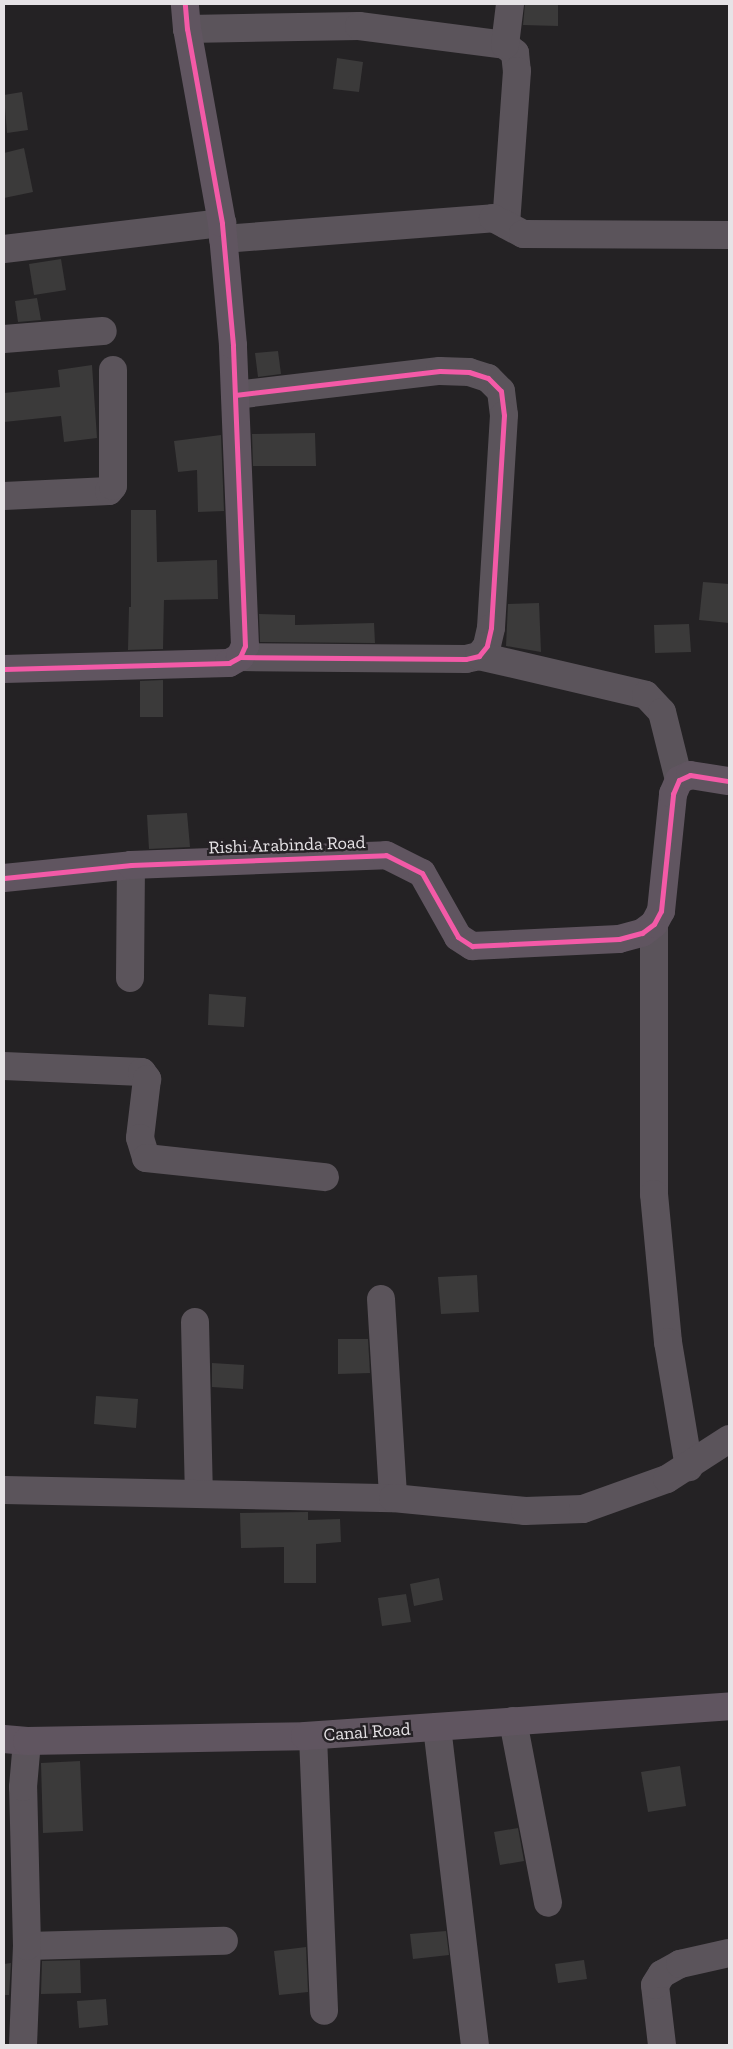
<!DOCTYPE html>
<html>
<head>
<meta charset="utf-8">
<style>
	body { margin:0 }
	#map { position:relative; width:733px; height:2049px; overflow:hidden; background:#242224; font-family:"Zilla Slab",serif }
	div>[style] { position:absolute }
	.building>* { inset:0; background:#3b3a3a }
	.street>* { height:28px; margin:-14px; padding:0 14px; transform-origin:14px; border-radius:14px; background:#5b545b }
	.secondary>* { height:28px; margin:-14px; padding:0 14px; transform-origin:14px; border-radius:14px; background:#605560 }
	.cycleway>* { height:5px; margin:-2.5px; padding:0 2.5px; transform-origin:2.5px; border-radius:2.5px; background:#f35aa7 }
	span { translate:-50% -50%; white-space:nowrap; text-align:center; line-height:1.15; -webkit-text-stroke:5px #252125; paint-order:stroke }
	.street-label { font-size:18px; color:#e6e3e6 }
	.frame { position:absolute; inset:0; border:5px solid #e6e3e6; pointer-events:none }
</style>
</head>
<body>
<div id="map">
	<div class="building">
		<div style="clip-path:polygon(525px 4px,558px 4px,558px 26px,523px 25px)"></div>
		<div style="clip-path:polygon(337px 58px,363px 62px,359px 92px,333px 89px)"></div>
		<div style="clip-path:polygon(22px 92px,28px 130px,7px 133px,4px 95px)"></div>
		<div style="clip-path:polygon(24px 148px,33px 192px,4px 198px,4px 153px)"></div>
		<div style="clip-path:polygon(61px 259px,66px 290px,34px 295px,29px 264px)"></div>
		<div style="clip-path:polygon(37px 298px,41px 320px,18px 322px,15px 301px)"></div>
		<div style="clip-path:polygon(278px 351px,281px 374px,258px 377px,255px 353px)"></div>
		<div style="clip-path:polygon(92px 365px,97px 438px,64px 442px,61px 416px,4px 422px,4px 393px,60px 387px,58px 370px)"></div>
		<div style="clip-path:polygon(315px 433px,316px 466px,253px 466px,252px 434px)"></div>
		<div style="clip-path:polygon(221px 435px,224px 511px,198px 512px,197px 470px,178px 472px,174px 441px)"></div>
		<div style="clip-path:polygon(131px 510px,156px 510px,157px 562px,217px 560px,218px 599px,164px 600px,163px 649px,128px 650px,129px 607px,131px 607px)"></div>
		<div style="clip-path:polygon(703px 582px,729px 584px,729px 623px,699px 620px)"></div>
		<div style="clip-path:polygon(539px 603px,541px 652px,506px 646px,508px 604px)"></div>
		<div style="clip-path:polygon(259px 614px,295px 615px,295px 625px,374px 623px,375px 643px,260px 642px)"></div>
		<div style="clip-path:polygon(689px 624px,691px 652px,655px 653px,654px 625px)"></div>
		<div style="clip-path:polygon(163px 680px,163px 717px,140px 717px,140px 681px)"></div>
		<div style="clip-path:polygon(187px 813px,190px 847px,149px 849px,147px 815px)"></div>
		<div style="clip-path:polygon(209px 994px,246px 997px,244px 1027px,208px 1025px)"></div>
		<div style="clip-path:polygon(477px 1275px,479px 1312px,441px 1314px,438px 1277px)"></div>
		<div style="clip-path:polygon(338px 1339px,368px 1339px,370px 1373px,338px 1374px)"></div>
		<div style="clip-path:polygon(212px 1363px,244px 1365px,243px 1389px,212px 1387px)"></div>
		<div style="clip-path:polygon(96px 1396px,138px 1399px,136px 1428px,94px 1424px)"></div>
		<div style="clip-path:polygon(308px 1512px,308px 1520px,340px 1519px,341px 1542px,316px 1544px,316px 1583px,284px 1583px,284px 1547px,241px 1548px,240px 1513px)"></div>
		<div style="clip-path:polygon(439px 1578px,443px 1600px,414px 1606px,410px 1584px)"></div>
		<div style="clip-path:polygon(406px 1594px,411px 1622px,382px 1626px,378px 1598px)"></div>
		<div style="clip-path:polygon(80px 1761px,83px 1831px,43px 1833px,41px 1763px)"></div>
		<div style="clip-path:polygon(680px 1766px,686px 1806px,648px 1812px,641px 1772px)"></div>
		<div style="clip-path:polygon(518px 1828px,524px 1861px,500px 1865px,494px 1832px)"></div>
		<div style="clip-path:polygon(446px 1931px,449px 1955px,413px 1959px,410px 1934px)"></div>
		<div style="clip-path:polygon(306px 1947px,308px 1992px,279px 1995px,274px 1951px)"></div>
		<div style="clip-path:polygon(80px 1960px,81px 1993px,41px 1994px,42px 1961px)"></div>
		<div style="clip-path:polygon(584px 1960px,587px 1979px,558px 1983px,555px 1964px)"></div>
		<div style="clip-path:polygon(11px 1963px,9px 1995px,4px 1995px,4px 1964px)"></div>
		<div style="clip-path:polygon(106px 1999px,108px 2025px,79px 2028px,77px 2001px)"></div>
	</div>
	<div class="street">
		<div style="left:187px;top:29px;width:172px;rotate:-1deg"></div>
		<div style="left:359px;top:26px;width:147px;rotate:7.4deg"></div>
		<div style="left:505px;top:45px;width:13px;rotate:39deg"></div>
		<div style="left:515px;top:53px;width:18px;rotate:84deg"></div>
		<div style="left:517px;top:71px;width:154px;rotate:94.1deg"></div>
		<div style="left:505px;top:45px;width:41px;rotate:-83deg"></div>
		<div style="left:223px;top:239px;width:271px;rotate:-4.4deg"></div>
		<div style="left:493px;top:218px;width:34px;rotate:28deg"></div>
		<div style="left:523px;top:234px;width:206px;rotate:0.3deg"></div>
		<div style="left:4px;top:249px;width:220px;rotate:-6.8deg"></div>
		<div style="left:4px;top:339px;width:99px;rotate:-4.6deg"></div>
		<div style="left:235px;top:395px;width:206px;rotate:-6.7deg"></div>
		<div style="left:440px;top:371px;width:29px;rotate:2deg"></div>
		<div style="left:469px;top:372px;width:20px;rotate:18deg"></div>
		<div style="left:488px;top:378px;width:18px;rotate:45deg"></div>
		<div style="left:501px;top:391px;width:24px;rotate:83deg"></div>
		<div style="left:504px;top:415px;width:213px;rotate:93.5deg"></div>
		<div style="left:491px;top:628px;width:18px;rotate:103deg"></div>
		<div style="left:487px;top:646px;width:13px;rotate:129deg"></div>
		<div style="left:479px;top:656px;width:13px;rotate:167deg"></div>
		<div style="left:466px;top:659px;width:226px;rotate:-179.5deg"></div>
		<div style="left:4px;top:496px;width:105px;rotate:-2.7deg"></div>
		<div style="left:109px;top:491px;width:6px;rotate:-51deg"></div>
		<div style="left:113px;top:486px;width:116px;rotate:-90deg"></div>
		<div style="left:479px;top:656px;width:171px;rotate:13.1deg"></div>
		<div style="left:646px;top:695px;width:23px;rotate:47deg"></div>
		<div style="left:662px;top:712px;width:70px;rotate:76deg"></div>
		<div style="left:654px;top:924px;width:270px;rotate:90deg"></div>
		<div style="left:654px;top:1194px;width:149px;rotate:84.6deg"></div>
		<div style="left:668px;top:1342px;width:127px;rotate:80.5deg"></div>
		<div style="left:130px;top:978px;width:113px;rotate:-89.5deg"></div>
		<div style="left:4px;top:1066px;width:138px;rotate:2.5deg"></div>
		<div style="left:142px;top:1072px;width:9px;rotate:54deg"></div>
		<div style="left:147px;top:1079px;width:59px;rotate:96.8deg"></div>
		<div style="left:140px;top:1138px;width:21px;rotate:73deg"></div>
		<div style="left:146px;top:1158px;width:180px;rotate:6.1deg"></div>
		<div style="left:381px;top:1299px;width:199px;rotate:86.5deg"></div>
		<div style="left:195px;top:1322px;width:171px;rotate:88.7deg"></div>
		<div style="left:4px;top:1490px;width:389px;rotate:1.2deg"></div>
		<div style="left:393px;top:1498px;width:133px;rotate:5.6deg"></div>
		<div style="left:525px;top:1511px;width:58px;rotate:-2deg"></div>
		<div style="left:583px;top:1509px;width:89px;rotate:-19.7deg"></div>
		<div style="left:667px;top:1479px;width:74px;rotate:-32.8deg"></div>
		<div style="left:513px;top:1721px;width:185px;rotate:79.1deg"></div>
		<div style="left:437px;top:1727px;width:320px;rotate:83.2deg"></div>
		<div style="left:313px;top:1736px;width:275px;rotate:87.7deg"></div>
		<div style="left:27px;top:1946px;width:197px;rotate:-1.5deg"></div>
		<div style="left:23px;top:2045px;width:99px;rotate:-87.7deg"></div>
		<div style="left:27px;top:1946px;width:159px;rotate:-91.4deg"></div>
		<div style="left:23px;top:1787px;width:46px;rotate:-85deg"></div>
		<div style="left:662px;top:2045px;width:60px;rotate:-96.7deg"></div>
		<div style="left:655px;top:1985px;width:13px;rotate:-58deg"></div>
		<div style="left:662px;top:1974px;width:21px;rotate:-29deg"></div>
		<div style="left:680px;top:1964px;width:50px;rotate:-12.7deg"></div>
	</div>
	<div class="secondary">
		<div style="left:4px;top:669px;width:225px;rotate:-1.5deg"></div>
		<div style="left:229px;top:663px;width:13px;rotate:-29deg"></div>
		<div style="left:240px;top:657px;width:12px;rotate:-66deg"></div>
		<div style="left:245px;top:646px;width:301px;rotate:-92.3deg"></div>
		<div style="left:233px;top:345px;width:122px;rotate:-95.2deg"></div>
		<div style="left:222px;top:223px;width:197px;rotate:-100.2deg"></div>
		<div style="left:187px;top:29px;width:25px;rotate:-95deg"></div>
		<div style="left:4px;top:878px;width:128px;rotate:-5.8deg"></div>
		<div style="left:131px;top:865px;width:255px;rotate:-2.2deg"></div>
		<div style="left:386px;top:855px;width:40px;rotate:26.6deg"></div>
		<div style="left:422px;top:873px;width:73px;rotate:60.6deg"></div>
		<div style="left:458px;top:937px;width:17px;rotate:33deg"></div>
		<div style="left:472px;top:946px;width:147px;rotate:-2.7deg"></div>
		<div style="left:619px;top:939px;width:24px;rotate:-15deg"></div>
		<div style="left:642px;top:933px;width:15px;rotate:-37deg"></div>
		<div style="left:654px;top:924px;width:15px;rotate:-62deg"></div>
		<div style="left:661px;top:911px;width:118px;rotate:-84.1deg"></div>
		<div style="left:673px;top:794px;width:15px;rotate:-67deg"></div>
		<div style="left:679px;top:780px;width:12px;rotate:-24deg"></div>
		<div style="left:690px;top:775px;width:39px;rotate:9deg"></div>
		<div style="left:4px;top:1739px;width:23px;rotate:5deg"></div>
		<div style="left:27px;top:1741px;width:278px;rotate:-1deg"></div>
		<div style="left:305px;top:1736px;width:425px;rotate:-4deg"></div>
	</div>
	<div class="cycleway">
		<div style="left:235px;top:395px;width:206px;rotate:-6.7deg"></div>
		<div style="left:440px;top:371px;width:29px;rotate:2deg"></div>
		<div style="left:469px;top:372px;width:20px;rotate:18deg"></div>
		<div style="left:488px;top:378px;width:18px;rotate:45deg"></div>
		<div style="left:501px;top:391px;width:24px;rotate:83deg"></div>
		<div style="left:504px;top:415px;width:213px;rotate:93.5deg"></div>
		<div style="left:491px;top:628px;width:18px;rotate:103deg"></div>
		<div style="left:487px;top:646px;width:13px;rotate:129deg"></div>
		<div style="left:479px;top:656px;width:13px;rotate:167deg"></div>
		<div style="left:466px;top:659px;width:226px;rotate:-179.5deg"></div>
		<div style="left:4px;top:669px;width:225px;rotate:-1.5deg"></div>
		<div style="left:229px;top:663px;width:13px;rotate:-29deg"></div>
		<div style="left:240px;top:657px;width:12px;rotate:-66deg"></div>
		<div style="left:245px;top:646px;width:301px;rotate:-92.3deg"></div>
		<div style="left:233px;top:345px;width:122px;rotate:-95.2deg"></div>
		<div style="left:222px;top:223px;width:197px;rotate:-100.2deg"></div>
		<div style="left:187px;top:29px;width:25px;rotate:-95deg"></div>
		<div style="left:4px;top:878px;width:128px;rotate:-5.8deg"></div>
		<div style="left:131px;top:865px;width:255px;rotate:-2.2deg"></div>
		<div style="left:386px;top:855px;width:40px;rotate:26.6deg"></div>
		<div style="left:422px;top:873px;width:73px;rotate:60.6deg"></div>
		<div style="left:458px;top:937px;width:17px;rotate:33deg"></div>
		<div style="left:472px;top:946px;width:147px;rotate:-2.7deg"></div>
		<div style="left:619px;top:939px;width:24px;rotate:-15deg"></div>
		<div style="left:642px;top:933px;width:15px;rotate:-37deg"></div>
		<div style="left:654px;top:924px;width:15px;rotate:-62deg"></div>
		<div style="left:661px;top:911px;width:118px;rotate:-84.1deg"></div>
		<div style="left:673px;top:794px;width:15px;rotate:-67deg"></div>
		<div style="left:679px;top:780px;width:12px;rotate:-24deg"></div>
		<div style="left:690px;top:775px;width:39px;rotate:9deg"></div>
	</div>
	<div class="street-label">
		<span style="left:287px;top:845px;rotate:-2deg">Rishi Arabinda Road</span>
		<span style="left:367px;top:1732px;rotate:-4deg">Canal Road</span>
	</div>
	<div class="frame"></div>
</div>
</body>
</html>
